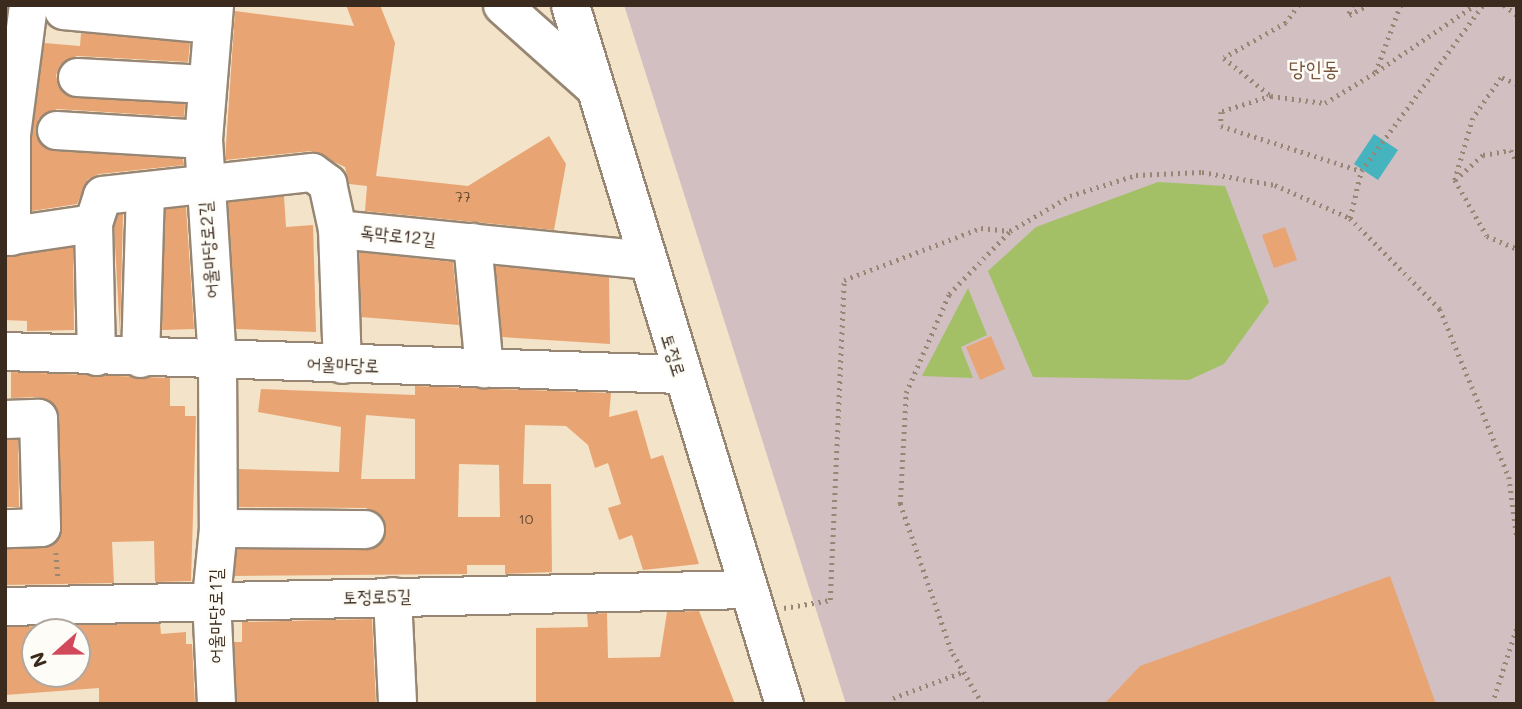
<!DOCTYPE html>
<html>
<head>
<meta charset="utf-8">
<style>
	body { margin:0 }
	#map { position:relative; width:1522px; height:709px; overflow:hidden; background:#f3e3c8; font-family:Mali,"Poor Story",sans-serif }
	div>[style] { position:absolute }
	.industrial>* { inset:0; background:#d2bfc1 }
	.green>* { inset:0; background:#a4c067 }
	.water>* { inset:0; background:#45b4be }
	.building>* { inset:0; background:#e8a573 }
	.path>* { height:4.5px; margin-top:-2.25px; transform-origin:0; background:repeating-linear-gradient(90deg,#978673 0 2px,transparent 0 7px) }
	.roads { filter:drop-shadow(2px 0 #978673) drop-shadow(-2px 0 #978673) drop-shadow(0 2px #978673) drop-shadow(0 -2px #978673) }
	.minor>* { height:37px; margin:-18.5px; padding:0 18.5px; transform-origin:18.5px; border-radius:18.5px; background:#fff }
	span { translate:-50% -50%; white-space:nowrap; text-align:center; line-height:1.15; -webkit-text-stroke:5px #fdfcf7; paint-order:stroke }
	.number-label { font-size:14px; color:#664933 }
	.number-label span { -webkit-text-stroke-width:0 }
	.street-label { font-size:18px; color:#3b2a1e }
	.quarter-label { font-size:21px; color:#78553c }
	.frame { position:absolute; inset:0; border:7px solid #3b2a1e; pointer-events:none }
	.north { position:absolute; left:21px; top:618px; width:70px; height:70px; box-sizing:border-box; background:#fdfcf7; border:2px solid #afa8a0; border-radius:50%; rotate:249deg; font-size:19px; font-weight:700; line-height:28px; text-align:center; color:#3b2a1e }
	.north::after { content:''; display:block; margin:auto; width:24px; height:32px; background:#d1495b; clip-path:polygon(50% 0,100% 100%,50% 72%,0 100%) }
</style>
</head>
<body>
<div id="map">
	<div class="industrial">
		<div style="clip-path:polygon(624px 5px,1517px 5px,1517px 704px,846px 704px)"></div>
	</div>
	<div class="green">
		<div style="clip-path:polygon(1158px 182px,1225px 186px,1269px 302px,1224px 364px,1189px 380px,1033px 377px,988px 271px,1036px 227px)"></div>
		<div style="clip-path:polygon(968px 288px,987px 335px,961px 347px,973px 378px,922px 376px)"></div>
	</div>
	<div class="water">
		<div style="clip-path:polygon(1374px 134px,1398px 150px,1378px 180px,1354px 164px)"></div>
	</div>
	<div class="building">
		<div style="clip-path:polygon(346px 5px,380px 5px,395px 43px,376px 176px,468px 186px,549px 136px,566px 164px,554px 230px,365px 211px,367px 186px,349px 184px,345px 167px,311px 151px,225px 160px,235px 11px,354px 26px)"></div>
		<div style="clip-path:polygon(81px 33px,190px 43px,188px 62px,77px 56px,60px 65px,56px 75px,59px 87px,75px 98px,185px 104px,184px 117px,57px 109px,38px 119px,38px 140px,55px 151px,183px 159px,184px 165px,99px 174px,88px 179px,77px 204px,32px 211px,32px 135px,44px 43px,80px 46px)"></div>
		<div style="clip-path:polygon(284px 196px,286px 227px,313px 225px,316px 332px,236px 329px,228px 202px)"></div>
		<div style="clip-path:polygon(186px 207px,194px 329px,162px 330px,165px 209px)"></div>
		<div style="clip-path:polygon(118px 214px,123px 214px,120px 334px,114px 226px)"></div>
		<div style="clip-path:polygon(1285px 227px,1297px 260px,1274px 268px,1262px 235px)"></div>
		<div style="clip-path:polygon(73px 247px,74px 330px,27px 331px,27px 321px,5px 320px,5px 257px)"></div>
		<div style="clip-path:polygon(359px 252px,453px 262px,459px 325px,361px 317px)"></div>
		<div style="clip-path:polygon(495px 266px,609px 277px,610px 344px,502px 337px)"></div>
		<div style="clip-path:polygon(991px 336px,1005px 369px,980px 380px,966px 347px)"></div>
		<div style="clip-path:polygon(11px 372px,170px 378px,170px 406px,185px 406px,185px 416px,196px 416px,191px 581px,155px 582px,154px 541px,112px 542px,114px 583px,5px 585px,5px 549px,51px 545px,62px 526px,56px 408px,38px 397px,11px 398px)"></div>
		<div style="clip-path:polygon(evenodd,415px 386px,611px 393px,609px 417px,637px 410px,651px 459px,663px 455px,699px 564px,643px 570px,632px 535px,619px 540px,608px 508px,621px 504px,608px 463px,595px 468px,588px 445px,566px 426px,525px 425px,523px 484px,551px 484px,552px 572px,505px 574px,505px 565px,467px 565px,467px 574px,234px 576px,237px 549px,366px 550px,383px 540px,386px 530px,383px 518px,366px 508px,239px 507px,239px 469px,339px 472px,341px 427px,258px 412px,261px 389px,415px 395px,415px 386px,366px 415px,415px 419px,415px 479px,361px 479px,366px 415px,415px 386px,459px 464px,499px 465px,500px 517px,458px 517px,459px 464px)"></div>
		<div style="clip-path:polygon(5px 440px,18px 440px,19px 507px,5px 507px)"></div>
		<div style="clip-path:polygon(1390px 576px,1436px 704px,1104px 704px,1140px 666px)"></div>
		<div style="clip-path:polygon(699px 611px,735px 704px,536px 704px,536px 628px,588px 627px,587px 614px,607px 613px,608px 658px,660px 657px,667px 612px)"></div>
		<div style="clip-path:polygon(372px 619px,376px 704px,237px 704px,234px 642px,242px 642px,242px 622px)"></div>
		<div style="clip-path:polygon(evenodd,160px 623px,161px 634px,186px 632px,186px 644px,192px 644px,195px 704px,99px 704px,99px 688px,5px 695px,5px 627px,160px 623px,35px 632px,77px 632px,77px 674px,35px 674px,35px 632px)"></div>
	</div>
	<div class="path">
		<div style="left:1299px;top:5px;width:22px;rotate:126deg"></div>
		<div style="left:1286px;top:23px;width:71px;rotate:150.6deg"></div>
		<div style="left:1224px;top:58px;width:60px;rotate:39deg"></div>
		<div style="left:1271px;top:96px;width:52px;rotate:162.3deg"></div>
		<div style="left:1221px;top:112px;width:14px;rotate:90deg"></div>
		<div style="left:1221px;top:126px;width:147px;rotate:17.8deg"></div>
		<div style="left:1352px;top:5px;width:10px;rotate:107deg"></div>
		<div style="left:1349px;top:15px;width:21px;rotate:-28deg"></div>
		<div style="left:1401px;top:5px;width:72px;rotate:110.5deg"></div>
		<div style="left:1376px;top:72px;width:120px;rotate:-34.1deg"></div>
		<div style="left:1504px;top:5px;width:16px;rotate:38deg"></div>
		<div style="left:1517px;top:84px;width:17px;rotate:-159deg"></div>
		<div style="left:1501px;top:78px;width:49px;rotate:125deg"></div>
		<div style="left:1473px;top:118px;width:65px;rotate:106.2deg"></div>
		<div style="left:1455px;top:180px;width:64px;rotate:60.3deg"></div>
		<div style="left:1487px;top:236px;width:33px;rotate:23deg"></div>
		<div style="left:1271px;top:96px;width:54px;rotate:7.4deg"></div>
		<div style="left:1325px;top:103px;width:60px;rotate:-31.3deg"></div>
		<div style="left:1517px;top:151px;width:6px;rotate:-171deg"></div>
		<div style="left:1511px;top:150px;width:14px;rotate:65deg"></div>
		<div style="left:1455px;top:180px;width:38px;rotate:-42deg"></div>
		<div style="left:1483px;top:155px;width:28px;rotate:-10deg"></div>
		<div style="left:1350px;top:218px;width:48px;rotate:-76.8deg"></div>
		<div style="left:1361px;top:171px;width:206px;rotate:-53.7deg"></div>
		<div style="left:56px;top:553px;width:23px;rotate:85deg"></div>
		<div style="left:784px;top:608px;width:47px;rotate:-9.9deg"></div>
		<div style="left:830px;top:600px;width:320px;rotate:-87.5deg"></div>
		<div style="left:844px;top:280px;width:147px;rotate:-20.8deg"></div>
		<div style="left:981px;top:228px;width:29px;rotate:6deg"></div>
		<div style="left:892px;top:704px;width:6px;rotate:-81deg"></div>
		<div style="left:893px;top:698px;width:75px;rotate:-20.4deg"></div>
		<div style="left:982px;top:704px;width:61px;rotate:-120.3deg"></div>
		<div style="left:951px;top:651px;width:156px;rotate:-109.1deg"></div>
		<div style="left:900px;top:504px;width:111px;rotate:-86.9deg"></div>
		<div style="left:906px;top:393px;width:108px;rotate:-66.5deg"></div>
		<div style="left:949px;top:294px;width:88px;rotate:-45.9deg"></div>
		<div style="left:1010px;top:231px;width:69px;rotate:-30.3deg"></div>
		<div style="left:1070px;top:196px;width:69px;rotate:-17.7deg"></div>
		<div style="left:1136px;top:175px;width:66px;rotate:-2.6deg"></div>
		<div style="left:1202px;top:172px;width:74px;rotate:10.1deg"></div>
		<div style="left:1275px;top:185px;width:82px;rotate:23.7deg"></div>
		<div style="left:1350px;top:218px;width:128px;rotate:45.3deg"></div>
		<div style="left:1440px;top:309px;width:182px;rotate:67.7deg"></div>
		<div style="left:1509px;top:477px;width:62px;rotate:82.5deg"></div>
		<div style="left:1492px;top:704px;width:82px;rotate:-72.2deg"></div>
	</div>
	<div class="roads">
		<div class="minor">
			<div style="left:214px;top:5px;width:134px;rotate:94.7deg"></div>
			<div style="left:203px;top:139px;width:221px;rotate:86.4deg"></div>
			<div style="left:217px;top:360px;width:168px;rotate:89.7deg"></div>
			<div style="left:218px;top:528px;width:70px;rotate:95.7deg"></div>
			<div style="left:211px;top:598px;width:106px;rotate:87.3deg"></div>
			<div style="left:502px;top:5px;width:122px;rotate:41.7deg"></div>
			<div style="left:570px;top:5px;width:731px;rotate:72.98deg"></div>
			<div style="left:63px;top:10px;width:150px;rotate:5.4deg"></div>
			<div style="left:77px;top:77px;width:129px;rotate:3.1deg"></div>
			<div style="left:56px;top:130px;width:147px;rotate:3.5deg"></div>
			<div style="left:93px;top:223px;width:133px;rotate:88.7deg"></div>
			<div style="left:337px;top:229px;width:135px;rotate:87.9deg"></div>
			<div style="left:5px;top:236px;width:89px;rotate:-8.4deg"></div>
			<div style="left:93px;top:223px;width:29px;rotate:-72deg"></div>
			<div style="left:102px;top:195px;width:211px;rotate:-6.3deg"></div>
			<div style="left:312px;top:172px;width:19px;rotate:36deg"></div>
			<div style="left:327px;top:183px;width:47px;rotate:77.7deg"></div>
			<div style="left:337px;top:229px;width:310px;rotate:5.7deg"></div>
			<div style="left:11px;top:236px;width:102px;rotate:-90deg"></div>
			<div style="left:11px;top:134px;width:130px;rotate:-82.5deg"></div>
			<div style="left:472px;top:242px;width:127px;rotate:84.6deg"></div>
			<div style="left:5px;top:351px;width:675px;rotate:1.95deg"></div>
			<div style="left:140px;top:358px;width:167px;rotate:-88.3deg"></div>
			<div style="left:5px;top:419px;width:33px;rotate:-2deg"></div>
			<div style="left:38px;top:418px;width:109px;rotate:88.4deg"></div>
			<div style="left:41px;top:527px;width:36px;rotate:178deg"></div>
			<div style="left:218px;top:528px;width:147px;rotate:0.4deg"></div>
			<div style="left:392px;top:596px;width:108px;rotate:87.3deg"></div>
			<div style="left:5px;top:606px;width:743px;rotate:-1.31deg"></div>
		</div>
	</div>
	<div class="number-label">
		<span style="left:463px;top:197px">77</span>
		<span style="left:526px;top:519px">10</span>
	</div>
	<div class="street-label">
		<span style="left:398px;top:235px;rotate:6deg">독막로12길</span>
		<span style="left:208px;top:250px;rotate:-94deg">어울마당로2길</span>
		<span style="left:674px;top:355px;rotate:73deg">토정로</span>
		<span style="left:343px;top:364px;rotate:2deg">어울마당로</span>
		<span style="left:377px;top:596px;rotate:-1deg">토정로5길</span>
		<span style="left:215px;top:616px;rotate:-90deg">어울마당로1길</span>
	</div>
	<div class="quarter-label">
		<span style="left:1314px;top:68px">당인동</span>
	</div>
	<div class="frame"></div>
	<div class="north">N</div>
</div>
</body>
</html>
